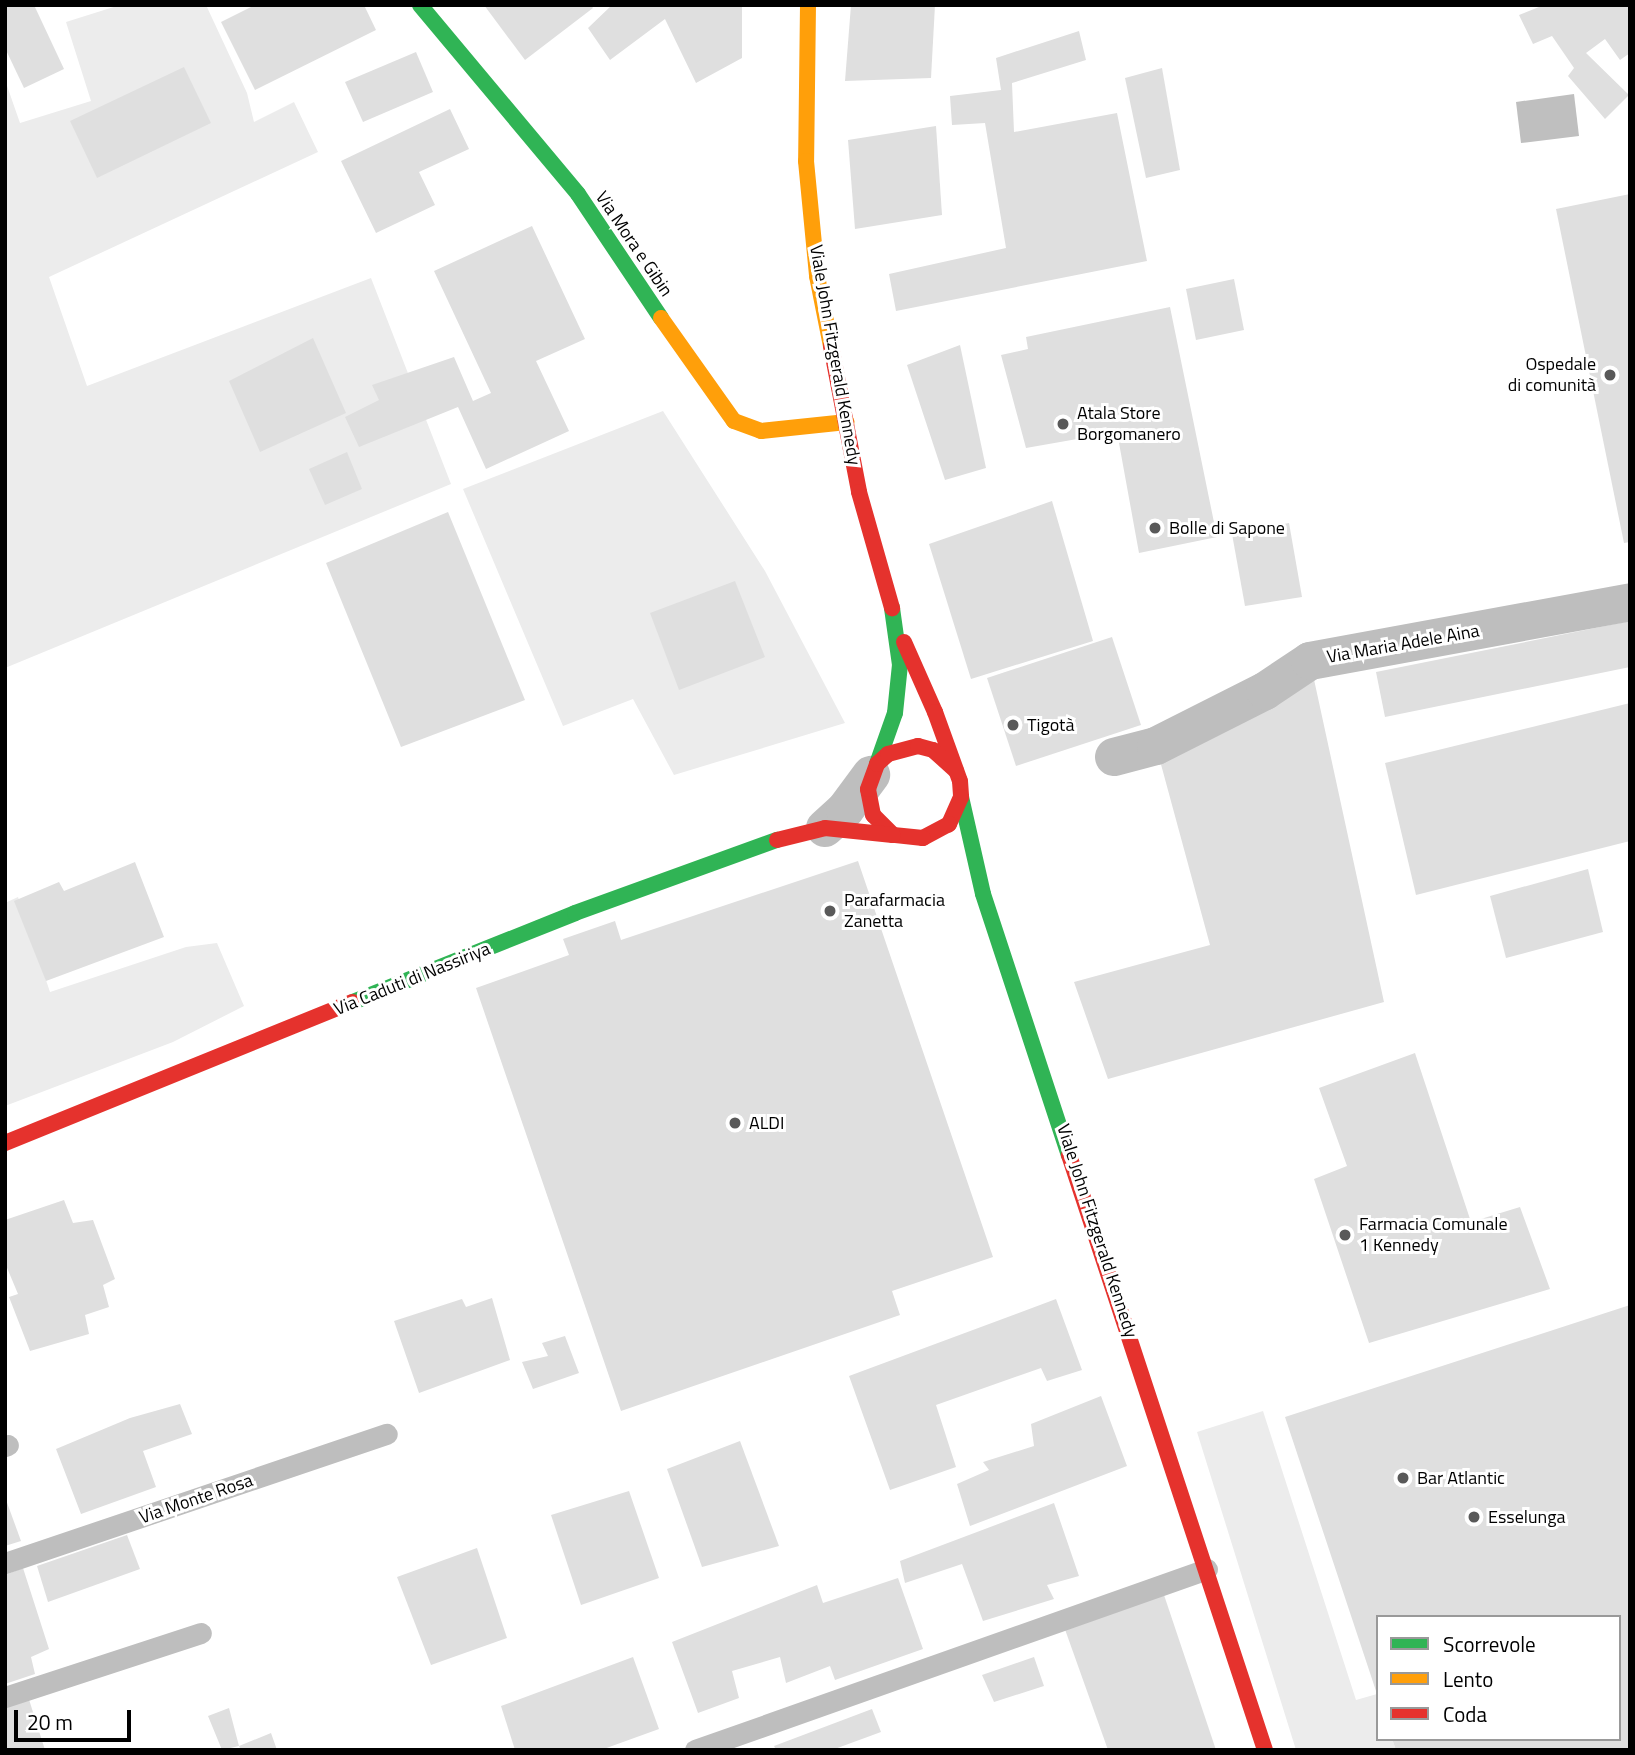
<!DOCTYPE html>
<html>
<head>
<meta charset="utf-8">
<style>
	body { margin:0 }
	#map { position:relative; width:1635px; height:1755px; overflow:hidden; background:#fff; font-family:"Titillium Web",sans-serif }
	div>[style] { position:absolute }
	.green>* { inset:0; background:#ececec }
	.water>* { inset:0; background:#bfbfbf }
	.building>* { inset:0; background:#dfdfdf }
	.lane>* { height:21px; margin:-10.5px; padding:0 10.5px; transform-origin:10.5px; border-radius:10.5px; background:#bebebe }
	.street>* { height:38px; margin:-19px; padding:0 19px; transform-origin:19px; border-radius:19px; background:#bebebe }
	.fast>* { height:16px; margin:-8px; padding:0 8px; transform-origin:8px; border-radius:8px; background:#30b455 }
	.slow>* { height:16px; margin:-8px; padding:0 8px; transform-origin:8px; border-radius:8px; background:#ff9f0a }
	.jam>* { height:16px; margin:-8px; padding:0 8px; transform-origin:8px; border-radius:8px; background:#e5322d }
	.dots>* { width:19px; height:19px; translate:-50% -50%; box-sizing:border-box; border:4px solid #fff; border-radius:50% }
	span { translate:-50% -50%; white-space:nowrap; text-align:center; line-height:1.15; -webkit-text-stroke:6px #fff; paint-order:stroke }
	.street-label { font-size:18px; color:#000 }
	.poi-label { font-size:18px; color:#000 }
	.right { translate:-100% -50%; text-align:right }
	.left { translate:0 -50%; text-align:left }
	.frame { position:absolute; inset:0; border:7px solid #000; pointer-events:none }
	.legend { position:absolute; left:1376px; top:1615px; width:245px; height:126px; box-sizing:border-box; background:#fff; border:2px solid #999; margin:0; padding:9px 12px; list-style:none; font-size:21px; color:#000 }
	.legend li { display:flex; align-items:center; gap:14px; height:35px }
	.legend b { width:35px; border:2px solid #999 }
	.scale { position:absolute; left:14px; top:1710px; width:117px; height:32px; box-sizing:border-box; border:4px solid #000; border-top:0; padding-left:9px; font-size:21px; line-height:24px; white-space:nowrap; color:#000; -webkit-text-stroke:5px #fff; paint-order:stroke }
</style>
</head>
<body>
<div id="map">
	<div class="green">
		<div style="clip-path:polygon(120px 5px,206px 5px,247px 93px,254px 122px,294px 102px,318px 152px,49px 277px,87px 386px,371px 278px,451px 484px,5px 668px,5px 80px,20px 123px,91px 101px,66px 22px)"></div>
		<div style="clip-path:polygon(663px 411px,765px 571px,845px 723px,674px 775px,633px 699px,563px 726px,463px 489px)"></div>
		<div style="clip-path:polygon(18px 897px,50px 992px,186px 947px,217px 943px,244px 1006px,173px 1042px,5px 1106px,5px 903px)"></div>
		<div style="clip-path:polygon(1263px 1411px,1356px 1700px,1377px 1694px,1378px 1739px,1392px 1739px,1396px 1750px,1296px 1750px,1197px 1432px)"></div>
	</div>
	<div class="water">
		<div style="clip-path:polygon(1574px 94px,1579px 136px,1521px 143px,1516px 102px)"></div>
	</div>
	<div class="building">
		<div style="clip-path:polygon(5px 5px,34px 5px,64px 69px,24px 88px,5px 48px)"></div>
		<div style="clip-path:polygon(255px 5px,364px 5px,376px 30px,255px 90px,221px 22px)"></div>
		<div style="clip-path:polygon(484px 5px,591px 5px,593px 8px,525px 60px)"></div>
		<div style="clip-path:polygon(612px 5px,742px 5px,742px 58px,696px 83px,665px 19px,610px 60px,588px 28px)"></div>
		<div style="clip-path:polygon(851px 5px,935px 5px,931px 78px,845px 81px)"></div>
		<div style="clip-path:polygon(1544px 5px,1630px 5px,1630px 53px,1620px 60px,1605px 39px,1586px 53px,1629px 95px,1605px 119px,1568px 76px,1574px 68px,1552px 36px,1533px 44px,1519px 15px)"></div>
		<div style="clip-path:polygon(1079px 31px,1086px 60px,1012px 83px,1014px 132px,1117px 113px,1147px 261px,896px 311px,889px 274px,1006px 248px,985px 123px,952px 125px,950px 96px,1001px 90px,996px 58px)"></div>
		<div style="clip-path:polygon(416px 52px,433px 92px,363px 122px,345px 82px)"></div>
		<div style="clip-path:polygon(184px 67px,211px 123px,97px 178px,70px 121px)"></div>
		<div style="clip-path:polygon(1162px 68px,1180px 170px,1146px 178px,1125px 78px)"></div>
		<div style="clip-path:polygon(450px 109px,469px 149px,419px 172px,435px 205px,376px 233px,341px 161px)"></div>
		<div style="clip-path:polygon(936px 126px,942px 215px,855px 229px,848px 140px)"></div>
		<div style="clip-path:polygon(1630px 194px,1630px 542px,1624px 543px,1556px 209px)"></div>
		<div style="clip-path:polygon(532px 226px,585px 339px,536px 361px,569px 431px,486px 469px,458px 407px,359px 447px,345px 417px,379px 400px,372px 385px,454px 357px,473px 401px,491px 393px,434px 271px)"></div>
		<div style="clip-path:polygon(1234px 279px,1244px 330px,1196px 340px,1186px 289px)"></div>
		<div style="clip-path:polygon(1170px 307px,1217px 537px,1139px 553px,1117px 432px,1026px 448px,1001px 355px,1028px 349px,1026px 337px)"></div>
		<div style="clip-path:polygon(313px 338px,346px 413px,260px 452px,229px 381px)"></div>
		<div style="clip-path:polygon(960px 345px,986px 468px,945px 480px,907px 365px)"></div>
		<div style="clip-path:polygon(347px 452px,362px 489px,325px 505px,309px 469px)"></div>
		<div style="clip-path:polygon(1052px 501px,1093px 641px,971px 679px,929px 544px)"></div>
		<div style="clip-path:polygon(448px 512px,525px 700px,401px 747px,326px 563px)"></div>
		<div style="clip-path:polygon(1289px 523px,1302px 597px,1245px 606px,1232px 534px)"></div>
		<div style="clip-path:polygon(735px 581px,765px 657px,679px 690px,650px 613px)"></div>
		<div style="clip-path:polygon(1630px 621px,1630px 667px,1385px 717px,1376px 672px)"></div>
		<div style="clip-path:polygon(1112px 637px,1141px 725px,1016px 766px,987px 678px)"></div>
		<div style="clip-path:polygon(1310px 661px,1384px 1002px,1108px 1079px,1074px 982px,1210px 945px,1156px 746px)"></div>
		<div style="clip-path:polygon(1630px 703px,1630px 841px,1416px 895px,1385px 763px)"></div>
		<div style="clip-path:polygon(858px 861px,993px 1257px,892px 1291px,900px 1315px,621px 1411px,476px 988px,569px 955px,563px 939px,615px 921px,621px 940px)"></div>
		<div style="clip-path:polygon(135px 862px,164px 937px,46px 981px,14px 901px,59px 882px,64px 891px)"></div>
		<div style="clip-path:polygon(1588px 869px,1603px 932px,1506px 958px,1490px 896px)"></div>
		<div style="clip-path:polygon(1415px 1053px,1471px 1222px,1520px 1207px,1550px 1289px,1369px 1343px,1314px 1179px,1347px 1166px,1319px 1088px)"></div>
		<div style="clip-path:polygon(64px 1200px,73px 1223px,93px 1220px,115px 1279px,103px 1285px,109px 1307px,85px 1315px,89px 1334px,30px 1351px,9px 1297px,18px 1294px,5px 1263px,5px 1220px)"></div>
		<div style="clip-path:polygon(492px 1298px,510px 1360px,419px 1393px,394px 1321px,462px 1299px,466px 1307px)"></div>
		<div style="clip-path:polygon(1056px 1299px,1082px 1370px,1047px 1381px,1041px 1368px,936px 1405px,956px 1467px,890px 1490px,849px 1376px)"></div>
		<div style="clip-path:polygon(1630px 1305px,1630px 1750px,1396px 1750px,1392px 1739px,1619px 1739px,1619px 1617px,1378px 1617px,1377px 1694px,1285px 1417px)"></div>
		<div style="clip-path:polygon(565px 1336px,579px 1373px,533px 1389px,522px 1362px,548px 1356px,542px 1343px)"></div>
		<div style="clip-path:polygon(1101px 1396px,1127px 1466px,970px 1526px,957px 1484px,989px 1470px,983px 1462px,1034px 1446px,1031px 1424px)"></div>
		<div style="clip-path:polygon(180px 1404px,192px 1434px,143px 1451px,156px 1487px,81px 1514px,56px 1449px,130px 1418px)"></div>
		<div style="clip-path:polygon(740px 1441px,779px 1546px,702px 1567px,667px 1469px)"></div>
		<div style="clip-path:polygon(629px 1491px,659px 1578px,581px 1605px,551px 1515px)"></div>
		<div style="clip-path:polygon(5px 1497px,21px 1541px,5px 1546px)"></div>
		<div style="clip-path:polygon(1054px 1503px,1079px 1576px,1047px 1585px,1054px 1599px,983px 1621px,962px 1564px,905px 1583px,900px 1561px)"></div>
		<div style="clip-path:polygon(127px 1535px,140px 1569px,48px 1602px,37px 1566px)"></div>
		<div style="clip-path:polygon(477px 1548px,507px 1638px,431px 1665px,397px 1577px)"></div>
		<div style="clip-path:polygon(23px 1568px,49px 1649px,31px 1657px,35px 1674px,5px 1684px,5px 1575px)"></div>
		<div style="clip-path:polygon(898px 1578px,923px 1649px,835px 1680px,830px 1666px,786px 1683px,780px 1657px,732px 1671px,739px 1698px,698px 1713px,672px 1642px,817px 1585px,823px 1603px)"></div>
		<div style="clip-path:polygon(1161px 1586px,1216px 1750px,1108px 1750px,1062px 1621px)"></div>
		<div style="clip-path:polygon(633px 1657px,659px 1729px,601px 1750px,515px 1750px,501px 1706px)"></div>
		<div style="clip-path:polygon(1034px 1657px,1044px 1686px,994px 1702px,982px 1675px)"></div>
		<div style="clip-path:polygon(26px 1690px,45px 1750px,5px 1750px,5px 1697px)"></div>
		<div style="clip-path:polygon(229px 1708px,239px 1746px,271px 1733px,277px 1750px,241px 1750px,239px 1746px,222px 1750px,208px 1716px)"></div>
		<div style="clip-path:polygon(872px 1709px,881px 1732px,832px 1750px,776px 1750px,774px 1746px)"></div>
	</div>
	<div class="lane">
		<div style="left:5px;top:1446px;width:3px;rotate:-18deg"></div>
		<div style="left:5px;top:1563px;width:403px;rotate:-18.7deg"></div>
		<div style="left:5px;top:1697px;width:206px;rotate:-18.1deg"></div>
		<div style="left:695px;top:1750px;width:543px;rotate:-19.47deg"></div>
	</div>
	<div class="street">
		<div style="left:1114px;top:757px;width:43px;rotate:-14.7deg"></div>
		<div style="left:1156px;top:746px;width:122px;rotate:-26.8deg"></div>
		<div style="left:1265px;top:691px;width:54px;rotate:-33.7deg"></div>
		<div style="left:1310px;top:661px;width:325px;rotate:-10.4deg"></div>
		<div style="left:825px;top:828px;width:27px;rotate:-42deg"></div>
		<div style="left:845px;top:810px;width:44px;rotate:-53.4deg"></div>
	</div>
	<div class="fast">
		<div style="left:420px;top:5px;width:246px;rotate:50.1deg"></div>
		<div style="left:578px;top:194px;width:149px;rotate:56.2deg"></div>
		<div style="left:877px;top:764px;width:54px;rotate:-70.6deg"></div>
		<div style="left:895px;top:713px;width:48px;rotate:-84.1deg"></div>
		<div style="left:900px;top:665px;width:58px;rotate:-98deg"></div>
		<div style="left:961px;top:797px;width:99px;rotate:77.2deg"></div>
		<div style="left:983px;top:894px;width:275px;rotate:71.8deg"></div>
		<div style="left:353px;top:1002px;width:239px;rotate:-21.8deg"></div>
		<div style="left:575px;top:913px;width:215px;rotate:-19.9deg"></div>
	</div>
	<div class="slow">
		<div style="left:808px;top:5px;width:156px;rotate:90.7deg"></div>
		<div style="left:806px;top:161px;width:116px;rotate:84.5deg"></div>
		<div style="left:817px;top:276px;width:71px;rotate:78.7deg"></div>
		<div style="left:661px;top:318px;width:126px;rotate:54.7deg"></div>
		<div style="left:734px;top:421px;width:29px;rotate:20deg"></div>
		<div style="left:761px;top:431px;width:86px;rotate:-6deg"></div>
	</div>
	<div class="jam">
		<div style="left:831px;top:346px;width:149px;rotate:79.1deg"></div>
		<div style="left:859px;top:492px;width:121px;rotate:74.1deg"></div>
		<div style="left:904px;top:642px;width:77px;rotate:66.1deg"></div>
		<div style="left:935px;top:712px;width:73px;rotate:70.1deg"></div>
		<div style="left:960px;top:781px;width:16px;rotate:86deg"></div>
		<div style="left:961px;top:797px;width:30px;rotate:114deg"></div>
		<div style="left:949px;top:824px;width:30px;rotate:152deg"></div>
		<div style="left:923px;top:838px;width:30px;rotate:-174deg"></div>
		<div style="left:893px;top:835px;width:28px;rotate:-135deg"></div>
		<div style="left:873px;top:815px;width:26px;rotate:-101deg"></div>
		<div style="left:868px;top:789px;width:27px;rotate:-70deg"></div>
		<div style="left:877px;top:764px;width:15px;rotate:-42deg"></div>
		<div style="left:888px;top:754px;width:31px;rotate:-15deg"></div>
		<div style="left:918px;top:746px;width:16px;rotate:15deg"></div>
		<div style="left:933px;top:750px;width:31px;rotate:42deg"></div>
		<div style="left:777px;top:840px;width:49px;rotate:-14deg"></div>
		<div style="left:825px;top:828px;width:68px;rotate:5.9deg"></div>
		<div style="left:5px;top:1143px;width:375px;rotate:-22.1deg"></div>
		<div style="left:1069px;top:1155px;width:626px;rotate:71.77deg"></div>
	</div>
	<div class="dots">
		<div style="left:1610px;top:375px;background:#595959"></div>
		<div style="left:1063px;top:424px;background:#595959"></div>
		<div style="left:1155px;top:528px;background:#595959"></div>
		<div style="left:1013px;top:725px;background:#595959"></div>
		<div style="left:830px;top:911px;background:#595959"></div>
		<div style="left:735px;top:1123px;background:#595959"></div>
		<div style="left:1345px;top:1235px;background:#595959"></div>
		<div style="left:1403px;top:1478px;background:#595959"></div>
		<div style="left:1474px;top:1517px;background:#595959"></div>
	</div>
	<div class="street-label">
		<span style="left:634px;top:244px;rotate:56deg">Via Mora e Gibin</span>
		<span style="left:835px;top:355px;rotate:80deg">Viale John Fitzgerald Kennedy</span>
		<span style="left:1403px;top:644px;rotate:-10deg">Via Maria Adele Aina</span>
		<span style="left:412px;top:979px;rotate:-22deg">Via Caduti di Nassiriya</span>
		<span style="left:1097px;top:1231px;rotate:72deg">Viale John Fitzgerald Kennedy</span>
		<span style="left:196px;top:1499px;rotate:-19deg">Via Monte Rosa</span>
	</div>
	<div class="poi-label">
		<span class="right" style="left:1596px;top:375px">Ospedale<br>di comunità</span>
		<span class="left" style="left:1077px;top:424px">Atala Store<br>Borgomanero</span>
		<span class="left" style="left:1169px;top:528px">Bolle di Sapone</span>
		<span class="left" style="left:1027px;top:725px">Tigotà</span>
		<span class="left" style="left:844px;top:911px">Parafarmacia<br>Zanetta</span>
		<span class="left" style="left:749px;top:1123px">ALDI</span>
		<span class="left" style="left:1359px;top:1235px">Farmacia Comunale<br>1 Kennedy</span>
		<span class="left" style="left:1417px;top:1478px">Bar Atlantic</span>
		<span class="left" style="left:1488px;top:1517px">Esselunga</span>
	</div>
	<div class="frame"></div>
	<ul class="legend">
	<li><b style="height:9px;background:#30b455"></b>Scorrevole</li>
	<li><b style="height:9px;background:#ff9f0a"></b>Lento</li>
	<li><b style="height:9px;background:#e5322d"></b>Coda</li>
	</ul>
	<div class="scale">20 m</div>
</div>
</body>
</html>
